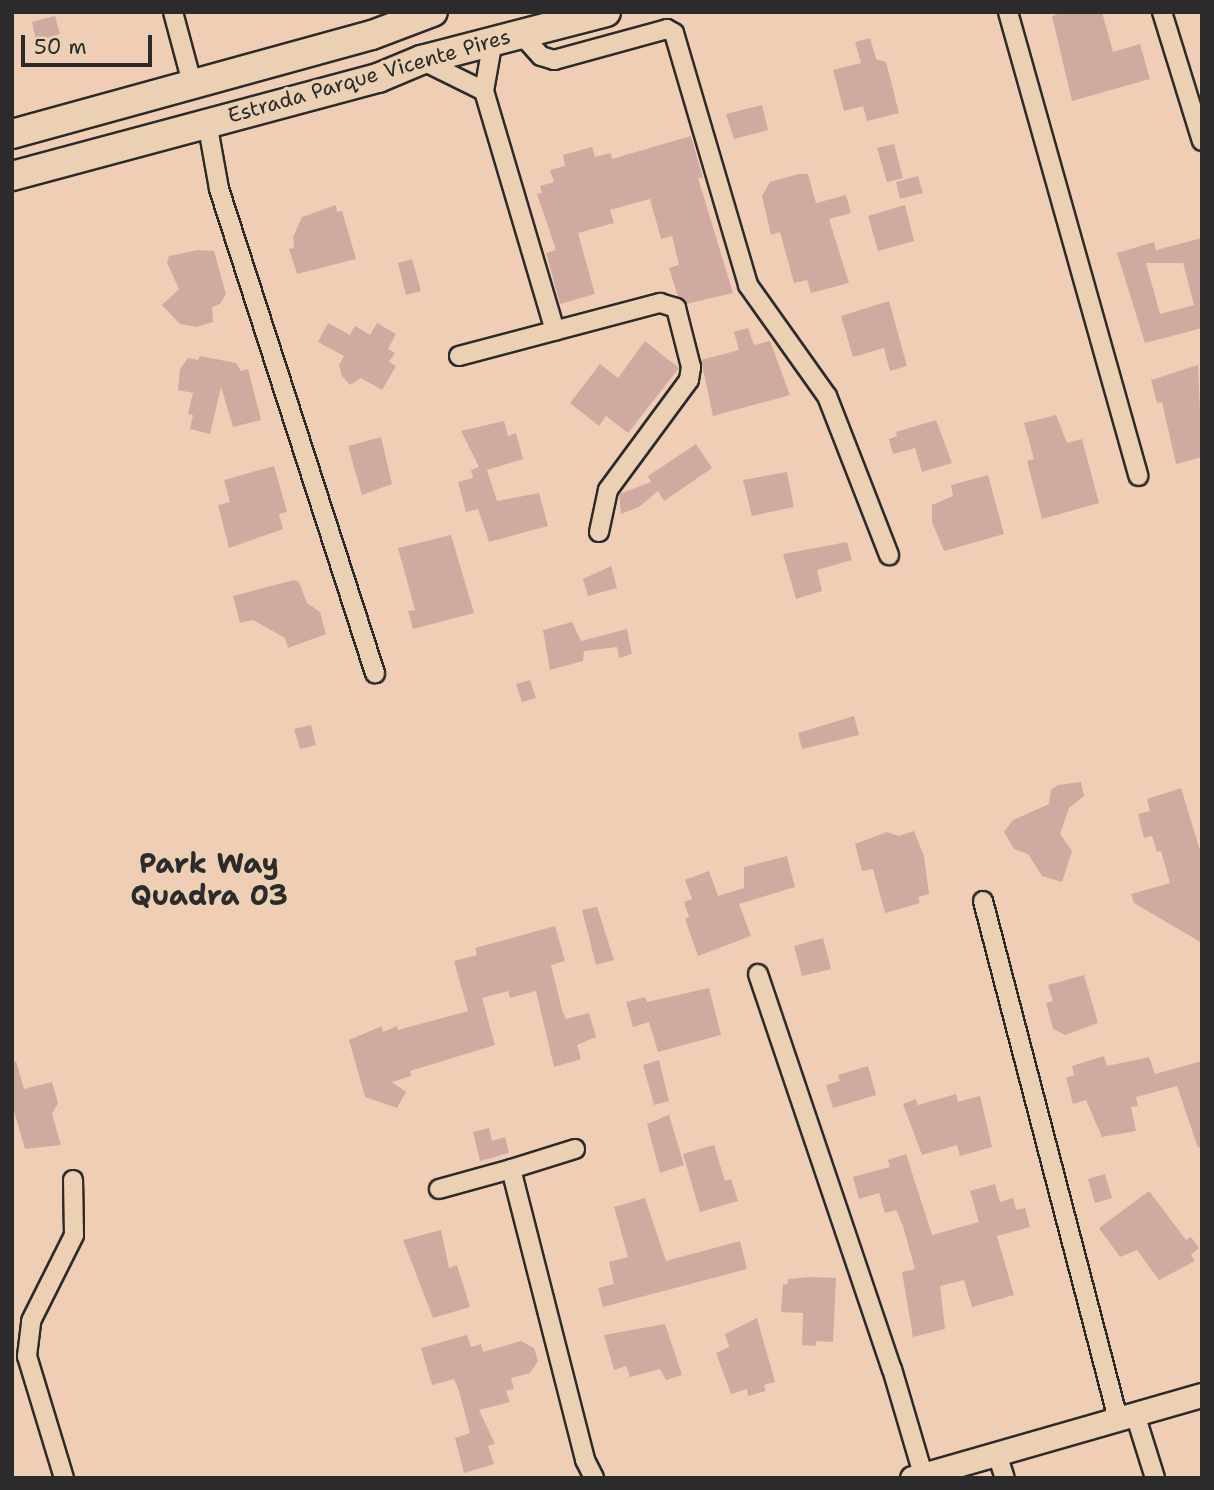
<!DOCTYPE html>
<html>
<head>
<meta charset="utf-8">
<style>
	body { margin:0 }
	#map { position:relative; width:1214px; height:1490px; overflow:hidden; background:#f0ceb6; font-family:"Shantell Sans",sans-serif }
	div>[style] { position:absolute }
	.building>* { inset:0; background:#d0aaa0 }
	.roads { filter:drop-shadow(2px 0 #2b2b2b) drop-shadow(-2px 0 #2b2b2b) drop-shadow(0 2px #2b2b2b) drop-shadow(0 -2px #2b2b2b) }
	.minor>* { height:18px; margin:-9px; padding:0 9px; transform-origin:9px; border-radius:9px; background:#ecd0b3 }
	.tertiary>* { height:23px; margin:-11.5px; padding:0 11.5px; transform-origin:11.5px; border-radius:11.5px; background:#ecd0b3 }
	.primary>* { height:28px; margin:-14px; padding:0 14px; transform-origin:14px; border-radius:14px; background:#ecd0b3 }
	span { translate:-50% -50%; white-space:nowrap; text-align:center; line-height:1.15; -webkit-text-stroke:7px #ecd0b3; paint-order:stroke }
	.street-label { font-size:21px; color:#2b2b2b }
	.district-label { font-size:28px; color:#2b2b2b; font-weight:700 }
	.frame { position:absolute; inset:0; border:14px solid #2b2b2b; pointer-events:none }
	.scale { position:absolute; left:21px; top:35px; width:131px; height:32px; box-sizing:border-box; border:4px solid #2b2b2b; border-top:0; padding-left:9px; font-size:21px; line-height:24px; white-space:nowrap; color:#2b2b2b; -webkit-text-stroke:5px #ecd0b3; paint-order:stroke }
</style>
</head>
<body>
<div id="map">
	<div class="building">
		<div style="clip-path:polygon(1065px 12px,1102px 12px,1113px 52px,1140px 44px,1150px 79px,1072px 101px,1052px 16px)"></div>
		<div style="clip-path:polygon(55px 16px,60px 34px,36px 41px,32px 22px)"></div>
		<div style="clip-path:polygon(870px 38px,876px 59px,886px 62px,899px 113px,867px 121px,863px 106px,844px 111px,833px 70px,861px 63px,855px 42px)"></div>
		<div style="clip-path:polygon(762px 105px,768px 130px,734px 139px,726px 114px)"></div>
		<div style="clip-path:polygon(691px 136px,703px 178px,698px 178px,733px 293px,686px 304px,678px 297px,669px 268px,679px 265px,672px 236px,661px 239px,650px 199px,610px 210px,614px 223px,578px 233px,595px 294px,560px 304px,546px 253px,556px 250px,537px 194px,542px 193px,540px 186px,554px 182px,550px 170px,565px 166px,563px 155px,592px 147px,595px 157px,611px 153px,612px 159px)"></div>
		<div style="clip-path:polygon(894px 144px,903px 178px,887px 182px,877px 148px)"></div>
		<div style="clip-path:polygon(799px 174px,808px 174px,816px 203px,846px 195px,851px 213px,829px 219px,849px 283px,811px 293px,807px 280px,794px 283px,780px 232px,771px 235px,762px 196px,770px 182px)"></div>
		<div style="clip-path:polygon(918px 176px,923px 193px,900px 199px,896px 182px)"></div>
		<div style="clip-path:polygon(336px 205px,337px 212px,342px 211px,356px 259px,297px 274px,289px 249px,294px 248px,293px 237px,302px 217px)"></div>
		<div style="clip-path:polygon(905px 205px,914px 241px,878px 251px,868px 216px)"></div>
		<div style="clip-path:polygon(evenodd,1202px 238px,1202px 328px,1145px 343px,1117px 253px,1154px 242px,1156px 250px,1202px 238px,1146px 263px,1183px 263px,1194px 305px,1160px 314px,1146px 263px)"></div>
		<div style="clip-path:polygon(198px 250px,214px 251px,226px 294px,220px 304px,212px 307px,213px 322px,196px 327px,180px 324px,162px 305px,179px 289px,167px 263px,169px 256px)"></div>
		<div style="clip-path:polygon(412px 259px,421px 291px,406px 295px,398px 263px)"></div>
		<div style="clip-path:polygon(889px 301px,907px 366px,890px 371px,884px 348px,853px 357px,841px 316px)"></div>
		<div style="clip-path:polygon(328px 323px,350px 335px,355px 326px,370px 335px,377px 323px,396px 334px,388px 349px,395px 353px,389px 362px,396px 366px,382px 390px,361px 378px,350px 385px,342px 376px,339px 365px,344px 356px,318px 342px)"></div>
		<div style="clip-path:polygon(748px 328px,754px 345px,770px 341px,790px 395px,713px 416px,701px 360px,739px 350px,734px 332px)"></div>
		<div style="clip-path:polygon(645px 341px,679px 368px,628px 433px,606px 416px,599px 426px,570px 403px,600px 364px,618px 378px)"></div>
		<div style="clip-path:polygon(200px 356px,236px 363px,241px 371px,248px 369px,261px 420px,233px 427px,221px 387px,210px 434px,190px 429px,193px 415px,188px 414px,193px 393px,178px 390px,180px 369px,188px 358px,198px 360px)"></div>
		<div style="clip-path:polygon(1198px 365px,1202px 457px,1176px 464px,1162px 402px,1157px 403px,1151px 380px)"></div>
		<div style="clip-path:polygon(1056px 415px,1067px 443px,1082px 439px,1099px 503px,1042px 519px,1027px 461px,1034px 459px,1024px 423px)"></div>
		<div style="clip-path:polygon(936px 420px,952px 463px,922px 472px,915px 448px,893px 454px,889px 439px,897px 436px,896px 432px)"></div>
		<div style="clip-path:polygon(504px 421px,508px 436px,516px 433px,523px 459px,487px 470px,497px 501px,539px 493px,548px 526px,489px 542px,478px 509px,466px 512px,458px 482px,473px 478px,471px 470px,479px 467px,461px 431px)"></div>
		<div style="clip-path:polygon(381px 437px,392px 484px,362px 495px,348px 446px)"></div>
		<div style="clip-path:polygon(696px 444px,712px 468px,664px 501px,658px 491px,639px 507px,621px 514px,619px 494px,651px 482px,648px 476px)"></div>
		<div style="clip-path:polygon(274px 466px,287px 512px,279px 514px,283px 529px,229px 548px,218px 505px,230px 502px,224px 480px)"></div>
		<div style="clip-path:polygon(787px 472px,794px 507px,752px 516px,743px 480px)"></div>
		<div style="clip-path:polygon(988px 475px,1004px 534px,944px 551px,932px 522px,932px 505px,953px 496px,951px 485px)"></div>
		<div style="clip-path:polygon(451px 535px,474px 613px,413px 629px,408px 611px,415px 610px,398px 548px)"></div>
		<div style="clip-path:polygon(847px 542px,852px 560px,817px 570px,822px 591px,796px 599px,783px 554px)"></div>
		<div style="clip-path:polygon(611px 566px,617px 588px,588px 596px,583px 579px)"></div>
		<div style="clip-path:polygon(294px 580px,299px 582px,307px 603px,320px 612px,326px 634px,288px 648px,285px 638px,253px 620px,240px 623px,233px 596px)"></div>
		<div style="clip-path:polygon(572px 622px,581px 641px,627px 629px,632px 654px,619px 658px,617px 647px,584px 651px,583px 661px,550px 670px,543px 630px)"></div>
		<div style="clip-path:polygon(530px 680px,536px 698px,522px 702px,516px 684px)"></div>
		<div style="clip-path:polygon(854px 716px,859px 735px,802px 749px,798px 733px)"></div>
		<div style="clip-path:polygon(311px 725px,316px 745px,300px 749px,294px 729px)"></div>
		<div style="clip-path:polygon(1081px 782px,1084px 796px,1069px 808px,1060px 834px,1072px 851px,1062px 882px,1042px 876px,1028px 854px,1014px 849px,1004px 832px,1013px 820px,1049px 804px,1051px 790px,1058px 785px)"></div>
		<div style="clip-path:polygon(1181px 788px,1202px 857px,1202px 943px,1134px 903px,1131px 894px,1170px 883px,1161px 851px,1157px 852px,1152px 836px,1144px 838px,1138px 814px,1150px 811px,1147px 799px)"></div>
		<div style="clip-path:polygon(914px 831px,924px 856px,929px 894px,918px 897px,920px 903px,885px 913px,873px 869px,862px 871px,855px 844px,887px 832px,899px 836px)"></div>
		<div style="clip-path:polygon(787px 856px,795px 887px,739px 904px,751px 936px,698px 956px,685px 919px,689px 917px,684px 902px,692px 899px,685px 880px,709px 871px,718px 896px,744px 888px,744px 867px)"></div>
		<div style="clip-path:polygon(597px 907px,614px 960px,596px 965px,582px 910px)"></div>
		<div style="clip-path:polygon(555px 926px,565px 961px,551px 965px,562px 1010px,566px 1019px,589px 1013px,596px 1037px,577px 1045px,581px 1059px,554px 1067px,536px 991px,510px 998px,508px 991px,482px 998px,495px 1045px,410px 1071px,411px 1076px,392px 1082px,406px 1092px,397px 1108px,365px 1097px,349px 1040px,382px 1026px,383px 1032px,397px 1026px,398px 1030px,468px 1011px,454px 961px,477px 955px,475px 948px)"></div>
		<div style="clip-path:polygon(823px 938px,831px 969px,802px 976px,794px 946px)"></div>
		<div style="clip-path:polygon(1084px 975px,1098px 1023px,1065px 1035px,1053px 1029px,1046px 1003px,1053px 1001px,1048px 985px)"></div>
		<div style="clip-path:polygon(709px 988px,721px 1035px,658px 1052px,649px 1022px,633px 1027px,626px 1002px,645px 997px,647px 1002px)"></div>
		<div style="clip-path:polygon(1104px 1056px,1107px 1066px,1149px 1057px,1155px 1074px,1202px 1061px,1202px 1147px,1198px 1148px,1177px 1086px,1136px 1097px,1138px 1106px,1131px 1107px,1136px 1131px,1102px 1137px,1086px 1100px,1073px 1104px,1066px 1078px,1074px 1075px,1072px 1066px)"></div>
		<div style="clip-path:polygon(659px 1060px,669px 1101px,654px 1105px,643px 1065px)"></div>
		<div style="clip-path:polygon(16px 1061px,24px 1089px,52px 1082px,58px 1103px,52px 1114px,61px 1145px,25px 1149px,12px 1104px,12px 1062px)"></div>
		<div style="clip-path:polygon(868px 1066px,876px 1095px,833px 1108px,826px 1085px,840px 1081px,838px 1075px)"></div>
		<div style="clip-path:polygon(956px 1094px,958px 1102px,980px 1096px,992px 1147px,960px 1156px,957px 1145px,922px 1155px,903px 1104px,916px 1099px,918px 1105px)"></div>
		<div style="clip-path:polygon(669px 1115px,684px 1165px,660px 1173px,647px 1124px)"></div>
		<div style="clip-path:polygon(489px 1128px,492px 1141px,505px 1137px,509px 1153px,480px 1161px,473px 1132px)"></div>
		<div style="clip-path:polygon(714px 1145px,725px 1181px,731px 1179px,738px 1201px,700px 1212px,683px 1154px)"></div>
		<div style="clip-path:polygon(906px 1154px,932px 1235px,979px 1222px,970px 1191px,995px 1184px,1000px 1202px,1013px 1198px,1016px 1210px,1025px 1208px,1030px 1227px,997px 1236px,1014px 1295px,972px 1307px,964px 1280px,940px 1286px,945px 1329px,913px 1337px,902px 1272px,915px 1269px,903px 1226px,896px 1210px,885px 1213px,879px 1193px,859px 1199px,853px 1177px,890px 1167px,888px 1160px)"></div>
		<div style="clip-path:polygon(1105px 1174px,1112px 1198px,1095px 1203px,1088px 1179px)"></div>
		<div style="clip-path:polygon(1149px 1191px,1186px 1240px,1191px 1237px,1199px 1248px,1191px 1255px,1195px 1261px,1159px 1280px,1137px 1250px,1120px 1257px,1099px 1228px)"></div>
		<div style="clip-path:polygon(645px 1198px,666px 1261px,740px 1241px,747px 1269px,603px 1307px,598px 1288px,614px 1284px,609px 1262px,628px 1257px,614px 1207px)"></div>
		<div style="clip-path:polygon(441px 1230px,449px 1268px,457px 1265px,470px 1307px,433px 1318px,403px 1240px)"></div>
		<div style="clip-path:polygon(811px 1277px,836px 1278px,833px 1342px,816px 1341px,816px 1346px,802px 1345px,803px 1313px,781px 1312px,783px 1284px,787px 1285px,788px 1279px)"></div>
		<div style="clip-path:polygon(757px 1318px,775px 1382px,764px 1385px,766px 1391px,748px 1396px,747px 1389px,731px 1394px,716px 1353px,729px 1347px,725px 1334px)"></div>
		<div style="clip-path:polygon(665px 1324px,682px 1375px,666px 1380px,660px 1369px,630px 1377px,626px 1366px,614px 1370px,604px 1335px)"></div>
		<div style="clip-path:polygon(467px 1335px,471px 1347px,481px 1344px,483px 1352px,521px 1341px,534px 1348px,538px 1361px,530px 1373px,511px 1378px,514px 1389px,506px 1391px,510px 1402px,479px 1410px,495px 1444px,488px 1446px,494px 1464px,464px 1473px,455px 1438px,470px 1433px,459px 1391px,454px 1379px,432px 1385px,421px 1348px)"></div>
	</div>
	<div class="roads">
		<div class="minor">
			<div style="left:173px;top:12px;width:73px;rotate:75deg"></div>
			<div style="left:1008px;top:12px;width:482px;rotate:74.3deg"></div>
			<div style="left:1162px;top:12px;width:135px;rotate:72.8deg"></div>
			<div style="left:521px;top:34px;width:30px;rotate:48deg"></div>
			<div style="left:541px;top:56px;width:14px;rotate:17deg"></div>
			<div style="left:554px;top:60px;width:117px;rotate:-15.3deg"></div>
			<div style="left:667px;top:29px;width:8px;rotate:30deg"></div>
			<div style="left:674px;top:33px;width:263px;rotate:73.6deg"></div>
			<div style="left:748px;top:285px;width:136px;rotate:54.6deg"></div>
			<div style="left:827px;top:396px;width:171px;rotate:68.7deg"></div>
			<div style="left:493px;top:40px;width:52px;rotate:100deg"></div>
			<div style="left:484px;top:91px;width:250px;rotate:73.5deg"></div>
			<div style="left:421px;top:60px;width:70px;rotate:26.2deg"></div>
			<div style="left:207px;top:122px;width:68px;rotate:79.8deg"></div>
			<div style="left:219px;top:189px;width:509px;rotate:72.14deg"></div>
			<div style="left:459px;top:356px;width:208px;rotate:-14.8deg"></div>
			<div style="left:660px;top:303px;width:17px;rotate:17deg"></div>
			<div style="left:676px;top:308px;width:61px;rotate:75.7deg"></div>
			<div style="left:691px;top:367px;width:13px;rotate:99deg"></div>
			<div style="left:689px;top:380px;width:137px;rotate:126.4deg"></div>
			<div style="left:608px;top:490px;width:43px;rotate:102.1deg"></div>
			<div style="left:983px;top:901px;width:535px;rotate:75.39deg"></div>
			<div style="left:758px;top:974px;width:417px;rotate:71.3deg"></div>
			<div style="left:892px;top:1369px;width:109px;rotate:73.6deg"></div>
			<div style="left:575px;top:1149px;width:67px;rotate:162.6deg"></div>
			<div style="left:511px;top:1169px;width:300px;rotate:75.7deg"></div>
			<div style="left:585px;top:1460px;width:20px;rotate:63deg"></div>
			<div style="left:439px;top:1189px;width:75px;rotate:-15.5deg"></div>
			<div style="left:1135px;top:1414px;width:67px;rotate:72.6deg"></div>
			<div style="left:997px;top:1454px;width:25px;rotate:72deg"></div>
			<div style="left:64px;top:1478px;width:127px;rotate:-106.9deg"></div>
			<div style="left:27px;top:1356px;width:35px;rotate:-83deg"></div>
			<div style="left:31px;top:1321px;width:96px;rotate:-63.4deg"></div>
			<div style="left:74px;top:1235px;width:55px;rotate:-91deg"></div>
		</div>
		<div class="tertiary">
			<div style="left:912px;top:1478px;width:302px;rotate:-16deg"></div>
		</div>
		<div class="primary">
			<div style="left:12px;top:134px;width:373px;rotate:-15.4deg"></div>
			<div style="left:372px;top:35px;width:65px;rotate:-20.7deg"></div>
			<div style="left:12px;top:176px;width:379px;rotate:-15deg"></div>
			<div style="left:378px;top:78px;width:47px;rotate:-22.7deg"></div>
			<div style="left:421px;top:60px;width:191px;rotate:-14.5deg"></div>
		</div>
	</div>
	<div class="street-label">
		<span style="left:369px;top:76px;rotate:-16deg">Estrada Parque Vicente Pires</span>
	</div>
	<div class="district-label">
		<span style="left:209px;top:879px">Park Way<br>Quadra 03</span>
	</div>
	<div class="frame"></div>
	<div class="scale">50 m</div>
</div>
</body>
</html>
